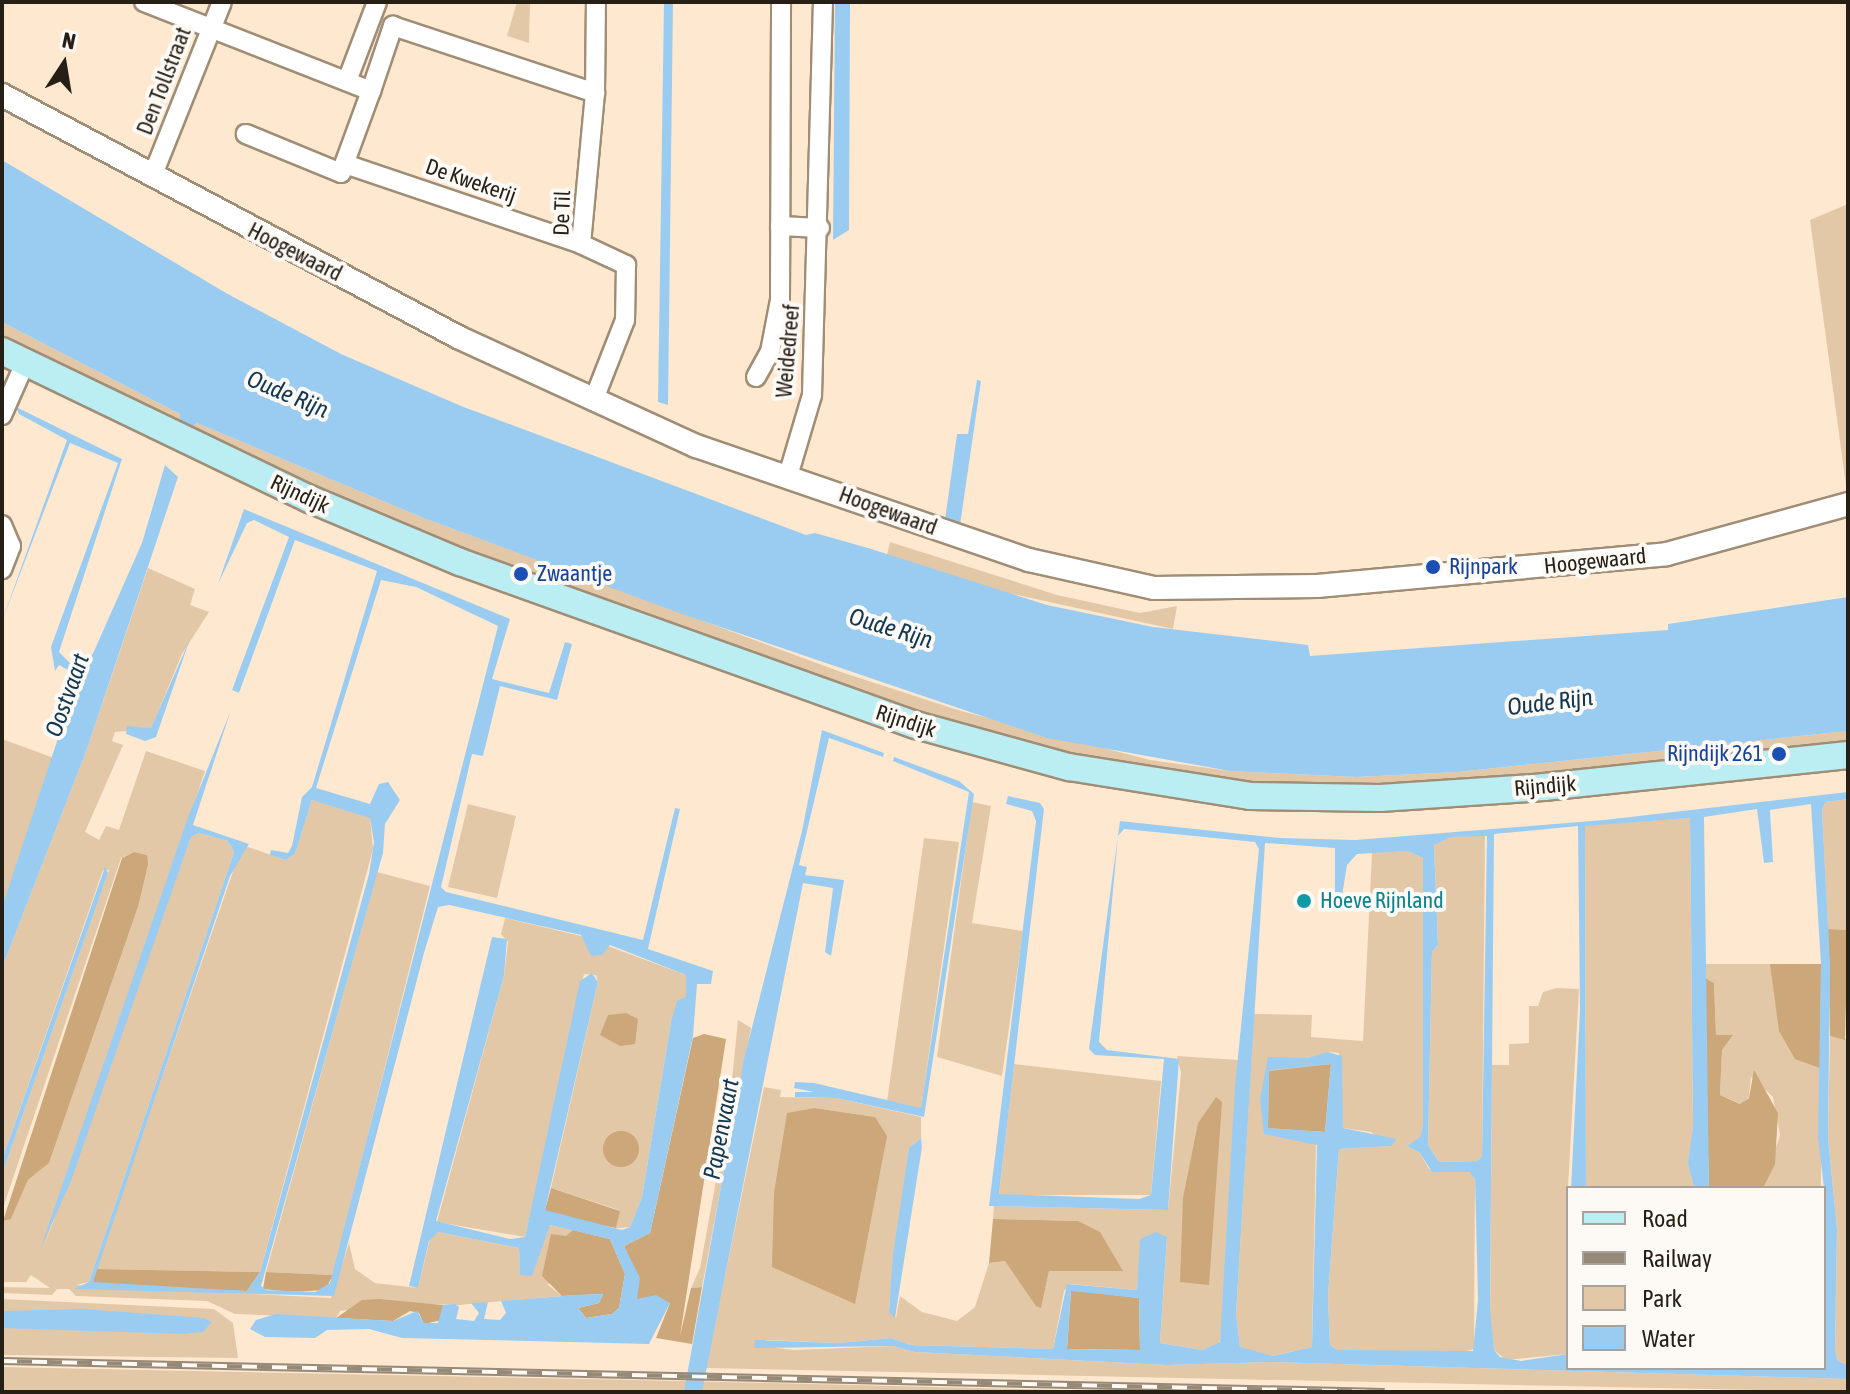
<!DOCTYPE html>
<html>
<head>
<meta charset="utf-8">
<style>
	body { margin:0 }
	#map { position:relative; width:1850px; height:1394px; overflow:hidden; background:#fee9d0; font-family:"Asap Condensed",sans-serif }
	div>[style] { position:absolute }
	.green>* { inset:0; background:#e3c8a8 }
	.forest>* { inset:0; background:#cba779 }
	.round { border-radius:50% }
	.water>* { inset:0; background:#9accf2 }
	.roads { filter:drop-shadow(2px 0 #a08d76) drop-shadow(-2px 0 #a08d76) drop-shadow(0 2px #a08d76) drop-shadow(0 -2px #a08d76) }
	.minor>* { height:18px; margin:-9px; padding:0 9px; transform-origin:9px; border-radius:9px; background:#fff }
	.tertiary>* { height:22px; margin:-11px; padding:0 11px; transform-origin:11px; border-radius:11px; background:#fff }
	.secondary>* { height:26px; margin:-13px; padding:0 13px; transform-origin:13px; border-radius:13px; background:#bbeef2 }
	.rail>* { height:8px; margin-top:-4px; transform-origin:0; background:repeating-linear-gradient(90deg,#fdf9f4 0 15px,#978978 0 30px); box-sizing:border-box; border-block:2px solid #978978 }
	.dots>* { width:22px; height:22px; translate:-50% -50%; box-sizing:border-box; border:4px solid #fdf9f4; border-radius:50% }
	span { translate:-50% -50%; white-space:nowrap; text-align:center; line-height:1.15; -webkit-text-stroke:8px #fdf9f4; paint-order:stroke }
	.street-label { font-size:22px; color:#261f16 }
	.transit-label { font-size:22px; color:#164399 }
	.left { translate:0 -50%; text-align:left }
	.right { translate:-100% -50%; text-align:right }
	.culture-label { font-size:22px; color:#0d838f }
	.water-label { font-size:24px; color:#113852; font-style:italic }
	.frame { position:absolute; inset:0; border:4px solid #261f16; pointer-events:none }
	.legend { position:absolute; left:1566px; top:1186px; width:260px; height:184px; box-sizing:border-box; background:#fdf9f4; border:2px solid #a7a29b; margin:0; padding:10px 14px; list-style:none; font-size:24px; color:#261f16 }
	.legend li { display:flex; align-items:center; gap:16px; height:40px }
	.legend b { width:40px; border:2px solid #a7a29b }
	.north { position:absolute; left:24px; top:24px; width:80px; height:80px; -webkit-text-stroke:6px #fdf9f4; paint-order:stroke; rotate:12deg; font-size:22px; font-weight:700; line-height:32px; text-align:center; color:#261f16 }
	.north::after { content:''; display:block; margin:auto; width:28px; height:36px; background:#261f16; clip-path:polygon(50% 0,100% 100%,50% 72%,0 100%) }
</style>
</head>
<body>
<div id="map">
	<div class="green">
		<div style="clip-path:polygon(517px 2px,530px 2px,529px 43px,507px 36px)"></div>
		<div style="clip-path:polygon(1848px 204px,1848px 500px,1810px 220px)"></div>
		<div style="clip-path:polygon(2px 322px,180px 414px,181px 421px,191px 427px,197px 423px,421px 517px,841px 672px,961px 711px,1150px 760px,1230px 771px,1357px 777px,1457px 772px,1848px 731px,1848px 750px,1371px 794px,1191px 787px,879px 709px,318px 496px,2px 345px)"></div>
		<div style="clip-path:polygon(890px 542px,1057px 595px,1140px 613px,1177px 606px,1173px 629px,980px 587px,887px 555px)"></div>
		<div style="clip-path:polygon(148px 568px,195px 589px,190px 605px,209px 612px,182px 654px,151px 729px,115px 732px,112px 741px,123px 745px,85px 832px,99px 840px,106px 826px,119px 830px,146px 751px,205px 771px,43px 1250px,191px 837px,199px 833px,228px 841px,234px 852px,89px 1282px,76px 1285px,331px 1298px,349px 1243px,355px 1269px,375px 1283px,418px 1288px,431px 1235px,438px 1232px,519px 1248px,520px 1271px,532px 1275px,549px 1225px,573px 1230px,548px 1285px,562px 1296px,458px 1305px,406px 1303px,340px 1311px,336px 1318px,235px 1314px,207px 1301px,76px 1296px,69px 1289px,57px 1289px,52px 1295px,2px 1293px,2px 1287px,50px 1288px,31px 1275px,26px 1282px,2px 1282px,2px 1217px,11px 1219px,28px 1180px,49px 1163px,138px 907px,147px 855px,134px 852px,121px 858px,2px 1211px,2px 1174px,109px 870px,103px 870px,2px 1160px,2px 968px,87px 749px)"></div>
		<div style="clip-path:polygon(2px 739px,54px 758px,2px 907px,4px 836px)"></div>
		<div style="clip-path:polygon(1848px 799px,1848px 930px,1828px 929px,1822px 810px,1826px 802px)"></div>
		<div style="clip-path:polygon(312px 800px,365px 813px,370px 817px,373px 849px,260px 1272px,96px 1269px,239px 854px,248px 847px,286px 860px,295px 854px)"></div>
		<div style="clip-path:polygon(972px 802px,991px 806px,972px 923px,1023px 931px,1002px 1076px,937px 1057px)"></div>
		<div style="clip-path:polygon(468px 804px,516px 816px,497px 898px,448px 887px)"></div>
		<div style="clip-path:polygon(1690px 818px,1693px 1126px,1689px 1166px,1694px 1188px,1586px 1188px,1585px 825px)"></div>
		<div style="clip-path:polygon(1485px 835px,1482px 1156px,1477px 1161px,1439px 1162px,1428px 1145px,1432px 952px,1438px 945px,1434px 844px,1451px 837px)"></div>
		<div style="clip-path:polygon(924px 838px,959px 842px,921px 1109px,887px 1102px)"></div>
		<div style="clip-path:polygon(1407px 851px,1423px 858px,1425px 946px,1423px 1125px,1420px 1138px,1407px 1146px,1420px 1153px,1429px 1169px,1469px 1172px,1475px 1179px,1474px 1349px,1454px 1354px,1337px 1350px,1330px 1345px,1328px 1296px,1339px 1149px,1391px 1146px,1371px 1132px,1343px 1128px,1339px 1053px,1329px 1052px,1316px 1143px,1312px 1347px,1273px 1356px,1252px 1353px,1240px 1347px,1236px 1315px,1254px 1014px,1312px 1015px,1311px 1037px,1363px 1041px,1372px 852px)"></div>
		<div style="clip-path:polygon(377px 872px,430px 886px,333px 1275px,266px 1272px)"></div>
		<div style="clip-path:polygon(505px 918px,581px 936px,686px 975px,686px 997px,671px 1022px,642px 1197px,630px 1227px,616px 1228px,619px 1210px,551px 1188px,598px 982px,596px 975px,584px 974px,525px 1237px,437px 1222px,504px 976px,508px 942px,501px 934px)"></div>
		<div style="clip-path:polygon(1703px 964px,1821px 964px,1821px 1188px,1763px 1188px,1780px 1135px,1773px 1097px,1751px 1077px,1749px 1097px,1741px 1104px,1720px 1095px,1722px 1050px,1733px 1035px,1716px 1035px,1714px 983px,1703px 977px)"></div>
		<div style="clip-path:polygon(1557px 988px,1579px 989px,1568px 1188px,1568px 1354px,1506px 1360px,1494px 1350px,1490px 1321px,1492px 1065px,1509px 1065px,1509px 1044px,1529px 1043px,1529px 1006px,1538px 1006px,1543px 992px)"></div>
		<div style="clip-path:polygon(738px 1020px,751px 1028px,702px 1287px,691px 1288px,700px 1268px,729px 1110px)"></div>
		<div style="clip-path:polygon(1830px 1036px,1848px 1039px,1848px 1365px,1838px 1361px,1835px 1351px,1837px 1229px,1828px 1137px)"></div>
		<div style="clip-path:polygon(evenodd,1177px 1056px,1239px 1060px,1225px 1313px,1219px 1345px,1203px 1350px,1160px 1343px,1167px 1237px,1142px 1243px,1137px 1290px,1070px 1284px,1064px 1291px,1053px 1349px,911px 1345px,891px 1338px,838px 1343px,765px 1340px,776px 1348px,794px 1350px,893px 1346px,914px 1352px,1167px 1365px,1271px 1362px,1848px 1379px,1848px 1392px,706px 1368px,764px 1087px,781px 1090px,780px 1097px,836px 1098px,921px 1117px,921px 1138px,909px 1148px,889px 1307px,896px 1318px,900px 1296px,922px 1312px,957px 1321px,975px 1307px,989px 1263px,1005px 1261px,1041px 1307px,1049px 1271px,1078px 1221px,993px 1219px,994px 1206px,1168px 1210px,1181px 1073px,1177px 1056px,815px 1108px,875px 1117px,772px 1267px,815px 1108px)"></div>
		<div style="clip-path:polygon(1014px 1064px,1161px 1081px,1151px 1195px,999px 1195px)"></div>
		<div style="clip-path:polygon(2px 1299px,214px 1309px,233px 1323px,238px 1358px,2px 1355px)"></div>
		<div style="clip-path:polygon(2px 1367px,684px 1381px,1146px 1392px,2px 1392px)"></div>
	</div>
	<div class="forest">
		<div style="clip-path:polygon(134px 852px,147px 855px,148px 864px,138px 907px,49px 1163px,28px 1180px,11px 1219px,3px 1221px,122px 858px)"></div>
		<div style="clip-path:polygon(1828px 929px,1848px 930px,1845px 1040px,1830px 1036px)"></div>
		<div style="clip-path:polygon(1770px 964px,1821px 964px,1820px 1068px,1795px 1059px,1779px 1031px)"></div>
		<div style="clip-path:polygon(1703px 977px,1714px 983px,1716px 1035px,1733px 1035px,1722px 1050px,1720px 1095px,1740px 1104px,1749px 1098px,1754px 1070px,1778px 1113px,1775px 1164px,1763px 1188px,1709px 1188px)"></div>
		<div style="clip-path:polygon(626px 1013px,638px 1019px,635px 1044px,620px 1046px,600px 1035px,608px 1015px)"></div>
		<div style="clip-path:polygon(704px 1034px,726px 1039px,680px 1336px,691px 1288px,702px 1287px,692px 1344px,656px 1338px,670px 1303px,637px 1299px,635px 1274px,624px 1246px,650px 1233px,693px 1038px)"></div>
		<div style="clip-path:polygon(1331px 1064px,1325px 1132px,1268px 1128px,1269px 1071px)"></div>
		<div style="clip-path:polygon(1216px 1097px,1222px 1102px,1209px 1285px,1180px 1282px,1183px 1198px,1198px 1123px)"></div>
		<div style="clip-path:polygon(815px 1108px,875px 1117px,887px 1136px,855px 1304px,772px 1267px,774px 1193px,787px 1113px)"></div>
		<div class="round" style="left:603px;top:1131px;width:36px;height:36px"></div>
		<div style="clip-path:polygon(551px 1188px,620px 1211px,616px 1228px,551px 1215px,545px 1210px)"></div>
		<div style="clip-path:polygon(993px 1219px,1078px 1221px,1100px 1232px,1123px 1271px,1049px 1271px,1041px 1308px,1036px 1306px,1005px 1261px,989px 1263px)"></div>
		<div style="clip-path:polygon(573px 1230px,610px 1239px,625px 1274px,619px 1308px,612px 1314px,586px 1318px,578px 1308px,599px 1303px,603px 1294px,562px 1296px,542px 1276px,551px 1234px,566px 1236px)"></div>
		<div style="clip-path:polygon(96px 1269px,260px 1272px,247px 1291px,101px 1286px,93px 1282px)"></div>
		<div style="clip-path:polygon(266px 1272px,333px 1275px,325px 1290px,292px 1292px,263px 1289px)"></div>
		<div style="clip-path:polygon(1071px 1290px,1139px 1298px,1140px 1350px,1067px 1349px)"></div>
		<div style="clip-path:polygon(379px 1299px,443px 1305px,442px 1320px,424px 1324px,419px 1313px,410px 1311px,393px 1321px,336px 1318px,362px 1300px)"></div>
	</div>
	<div class="water">
		<div style="clip-path:polygon(664px 2px,673px 2px,668px 405px,658px 402px)"></div>
		<div style="clip-path:polygon(835px 2px,850px 2px,849px 230px,833px 240px)"></div>
		<div style="clip-path:polygon(2px 160px,226px 293px,341px 354px,461px 406px,806px 535px,815px 533px,868px 548px,1047px 605px,1153px 627px,1308px 645px,1310px 656px,1668px 630px,1668px 624px,1848px 597px,1848px 731px,1457px 772px,1357px 777px,1230px 771px,1047px 738px,682px 614px,421px 517px,197px 423px,192px 427px,180px 421px,180px 414px,2px 322px)"></div>
		<div style="clip-path:polygon(977px 380px,981px 381px,959px 532px,944px 527px,957px 434px,968px 434px)"></div>
		<div style="clip-path:polygon(16px 407px,122px 459px,59px 652px,70px 663px,88px 663px,95px 649px,142px 543px,165px 465px,178px 477px,87px 749px,2px 968px,2px 907px,76px 684px,73px 673px,59px 665px,55px 671px,51px 647px,118px 463px,70px 443px,2px 621px,67px 440px,19px 414px)"></div>
		<div style="clip-path:polygon(evenodd,244px 509px,510px 619px,492px 679px,549px 693px,565px 642px,572px 644px,557px 700px,500px 686px,483px 756px,472px 754px,441px 887px,446px 892px,643px 940px,675px 808px,680px 809px,648px 949px,713px 971px,711px 984px,697px 984px,693px 1036px,650px 1233px,624px 1246px,640px 1278px,637px 1299px,656px 1295px,670px 1303px,649px 1344px,402px 1338px,369px 1329px,327px 1330px,315px 1338px,265px 1337px,250px 1329px,256px 1320px,276px 1314px,393px 1321px,417px 1311px,424px 1323px,438px 1323px,443px 1305px,455px 1304px,459px 1307px,456px 1319px,474px 1321px,479px 1313px,471px 1303px,488px 1302px,484px 1319px,500px 1320px,506px 1313px,501px 1301px,575px 1295px,603px 1294px,599px 1303px,578px 1308px,586px 1318px,612px 1314px,619px 1308px,625px 1274px,610px 1239px,550px 1225px,532px 1276px,520px 1275px,519px 1248px,438px 1232px,429px 1241px,418px 1288px,409px 1286px,492px 937px,507px 939px,504px 976px,436px 1221px,510px 1239px,525px 1237px,580px 981px,592px 973px,598px 982px,545px 1210px,622px 1230px,630px 1227px,642px 1197px,671px 1022px,677px 1001px,686px 997px,686px 975px,610px 945px,602px 955px,591px 956px,581px 935px,449px 905px,438px 907px,424px 953px,334px 1296px,74px 1289px,89px 1282px,234px 852px,228px 841px,199px 833px,191px 837px,71px 1181px,40px 1250px,187px 820px,231px 710px,193px 825px,249px 844px,230px 876px,93px 1282px,247px 1291px,260px 1272px,369px 874px,374px 842px,370px 818px,312px 800px,295px 854px,286px 860px,270px 855px,271px 850px,288px 853px,292px 846px,302px 797px,312px 787px,377px 571px,295px 540px,239px 693px,232px 690px,289px 537px,254px 520px,247px 523px,218px 584px,244px 509px,381px 580px,416px 587px,498px 626px,330px 1283px,315px 1292px,266px 1290px,261px 1286px,383px 853px,385px 824px,400px 800px,388px 782px,379px 784px,370px 804px,316px 788px,381px 580px)"></div>
		<div style="clip-path:polygon(190px 639px,156px 737px,145px 741px,126px 734px,127px 726px,151px 728px)"></div>
		<div style="clip-path:polygon(822px 730px,884px 753px,883px 757px,829px 738px,799px 865px,807px 867px,805px 875px,844px 880px,831px 956px,825px 952px,833px 888px,803px 883px,703px 1387px,702px 1392px,684px 1392px,744px 1059px,802px 831px)"></div>
		<div style="clip-path:polygon(894px 757px,959px 781px,974px 794px,924px 1117px,836px 1098px,795px 1097px,795px 1092px,814px 1092px,794px 1088px,795px 1082px,814px 1083px,921px 1108px,969px 792px,893px 761px)"></div>
		<div style="clip-path:polygon(evenodd,1848px 792px,1848px 799px,1826px 802px,1822px 810px,1830px 964px,1828px 1137px,1837px 1229px,1835px 1351px,1838px 1361px,1848px 1365px,1848px 1379px,1271px 1362px,1167px 1365px,914px 1352px,893px 1346px,754px 1348px,755px 1340px,838px 1343px,891px 1338px,911px 1345px,1053px 1349px,1067px 1284px,1137px 1290px,1140px 1239px,1156px 1232px,1167px 1237px,1160px 1343px,1203px 1350px,1220px 1342px,1235px 1086px,1259px 849px,1255px 842px,1124px 829px,1118px 836px,1099px 1042px,1107px 1050px,1179px 1059px,1168px 1210px,989px 1206px,1036px 821px,1032px 811px,1006px 804px,1008px 796px,1040px 803px,1044px 809px,999px 1194px,1139px 1199px,1151px 1195px,1164px 1059px,1095px 1055px,1089px 1049px,1120px 821px,1280px 838px,1356px 840px,1604px 820px,1848px 792px,1811px 804px,1821px 964px,1818px 1137px,1824px 1188px,1824px 1368px,1568px 1368px,1568px 1354px,1521px 1361px,1500px 1357px,1494px 1350px,1490px 1308px,1494px 834px,1578px 826px,1580px 1011px,1571px 1188px,1586px 1188px,1585px 826px,1690px 818px,1693px 1126px,1688px 1163px,1694px 1188px,1709px 1188px,1704px 817px,1757px 809px,1764px 863px,1773px 862px,1770px 810px,1811px 804px,1848px 792px,1487px 836px,1482px 1156px,1477px 1161px,1439px 1162px,1428px 1145px,1432px 952px,1438px 945px,1434px 845px,1451px 837px,1487px 836px,1848px 792px,1265px 843px,1335px 848px,1335px 907px,1340px 908px,1347px 865px,1357px 854px,1407px 851px,1423px 858px,1423px 1125px,1420px 1137px,1407px 1146px,1420px 1153px,1432px 1172px,1469px 1172px,1475px 1179px,1478px 1300px,1473px 1351px,1337px 1350px,1330px 1345px,1328px 1296px,1339px 1149px,1391px 1146px,1397px 1139px,1343px 1128px,1342px 1056px,1328px 1052px,1308px 1058px,1268px 1057px,1260px 1099px,1264px 1134px,1317px 1145px,1312px 1347px,1273px 1356px,1240px 1347px,1236px 1314px,1265px 843px,1848px 792px,1331px 1064px,1325px 1132px,1268px 1128px,1269px 1070px,1331px 1064px,1848px 792px,1071px 1291px,1139px 1298px,1140px 1350px,1067px 1349px,1071px 1291px)"></div>
		<div style="clip-path:polygon(105px 867px,108px 873px,2px 1174px,2px 1160px)"></div>
		<div style="clip-path:polygon(921px 1138px,922px 1147px,895px 1318px,889px 1312px,893px 1255px,909px 1148px)"></div>
		<div style="clip-path:polygon(83px 1309px,204px 1318px,212px 1322px,203px 1332px,183px 1334px,2px 1328px,2px 1311px)"></div>
	</div>
	<div class="roads">
		<div class="minor">
			<div style="left:144px;top:2px;width:244px;rotate:21.4deg"></div>
			<div style="left:371px;top:91px;width:87px;rotate:110.1deg"></div>
			<div style="left:341px;top:173px;width:103px;rotate:-157.7deg"></div>
			<div style="left:347px;top:81px;width:85px;rotate:-69.2deg"></div>
			<div style="left:371px;top:91px;width:69px;rotate:-71.3deg"></div>
			<div style="left:393px;top:26px;width:213px;rotate:18.3deg"></div>
			<div style="left:345px;top:164px;width:249px;rotate:18.7deg"></div>
			<div style="left:581px;top:244px;width:50px;rotate:25deg"></div>
			<div style="left:626px;top:265px;width:55px;rotate:91deg"></div>
			<div style="left:625px;top:320px;width:85px;rotate:111.4deg"></div>
			<div style="left:152px;top:177px;width:188px;rotate:-68.2deg"></div>
			<div style="left:780px;top:226px;width:40px;rotate:2.9deg"></div>
			<div style="left:581px;top:244px;width:152px;rotate:-84.7deg"></div>
			<div style="left:595px;top:93px;width:91px;rotate:-89.4deg"></div>
			<div style="left:756px;top:377px;width:29px;rotate:-61deg"></div>
			<div style="left:770px;top:352px;width:53px;rotate:-79.1deg"></div>
			<div style="left:780px;top:300px;width:298px;rotate:-89.8deg"></div>
			<div style="left:2px;top:415px;width:57px;rotate:-66.1deg"></div>
			<div style="left:788px;top:476px;width:84px;rotate:-73.5deg"></div>
			<div style="left:812px;top:395px;width:393px;rotate:-88.4deg"></div>
			<div style="left:2px;top:525px;width:23px;rotate:67deg"></div>
			<div style="left:11px;top:546px;width:25px;rotate:111deg"></div>
		</div>
		<div class="tertiary">
			<div style="left:2px;top:95px;width:516px;rotate:27.95deg"></div>
			<div style="left:458px;top:337px;width:262px;rotate:24.6deg"></div>
			<div style="left:696px;top:446px;width:352px;rotate:18.9deg"></div>
			<div style="left:1029px;top:560px;width:128px;rotate:12.6deg"></div>
			<div style="left:1154px;top:588px;width:163px;rotate:-0.7deg"></div>
			<div style="left:1317px;top:586px;width:351px;rotate:-5.2deg"></div>
			<div style="left:1667px;top:554px;width:188px;rotate:-15.4deg"></div>
		</div>
		<div class="secondary">
			<div style="left:2px;top:351px;width:342px;rotate:25.7deg"></div>
			<div style="left:310px;top:499px;width:163px;rotate:22.8deg"></div>
			<div style="left:460px;top:562px;width:484px;rotate:19.7deg"></div>
			<div style="left:916px;top:725px;width:159px;rotate:15.4deg"></div>
			<div style="left:1069px;top:767px;width:183px;rotate:9.1deg"></div>
			<div style="left:1250px;top:796px;width:130px;rotate:0.9deg"></div>
			<div style="left:1380px;top:798px;width:164px;rotate:-3.8deg"></div>
			<div style="left:1544px;top:787px;width:306px;rotate:-6deg"></div>
		</div>
	</div>
	<div class="rail">
		<div style="left:2px;top:1361px;width:1383px;rotate:1.28deg"></div>
	</div>
	<div class="dots">
		<div style="left:1433px;top:567px;background:#1a4fb4"></div>
		<div style="left:521px;top:574px;background:#1a4fb4"></div>
		<div style="left:1779px;top:754px;background:#1a4fb4"></div>
		<div style="left:1304px;top:901px;background:#0f9aa8"></div>
	</div>
	<div class="street-label">
		<span style="left:164px;top:81px;rotate:-69deg">Den Tollstraat</span>
		<span style="left:471px;top:181px;rotate:19deg">De Kwekerij</span>
		<span style="left:562px;top:213px;rotate:-88deg">De Til</span>
		<span style="left:295px;top:252px;rotate:27deg">Hoogewaard</span>
		<span style="left:788px;top:351px;rotate:-85deg">Weidedreef</span>
		<span style="left:300px;top:494px;rotate:25deg">Rijndijk</span>
		<span style="left:888px;top:511px;rotate:20deg">Hoogewaard</span>
		<span style="left:1595px;top:561px;rotate:-6deg">Hoogewaard</span>
		<span style="left:906px;top:721px;rotate:18deg">Rijndijk</span>
		<span style="left:1545px;top:786px;rotate:-5deg">Rijndijk</span>
	</div>
	<div class="transit-label">
		<span class="left" style="left:1449px;top:567px">Rijnpark</span>
		<span class="left" style="left:537px;top:574px">Zwaantje</span>
		<span class="right" style="left:1763px;top:754px">Rijndijk 261</span>
	</div>
	<div class="culture-label">
		<span class="left" style="left:1320px;top:901px">Hoeve Rijnland</span>
	</div>
	<div class="water-label">
		<span style="left:288px;top:394px;rotate:23deg">Oude Rijn</span>
		<span style="left:891px;top:628px;rotate:17deg">Oude Rijn</span>
		<span style="left:67px;top:695px;rotate:-70deg">Oostvaart</span>
		<span style="left:1550px;top:702px;rotate:-7deg">Oude Rijn</span>
		<span style="left:721px;top:1129px;rotate:-79deg">Papenvaart</span>
	</div>
	<div class="frame"></div>
	<ul class="legend">
	<li><b style="height:10px;background:#bbeef2"></b>Road</li>
	<li><b style="height:10px;background:#978978"></b>Railway</li>
	<li><b style="height:22px;background:#e3c8a8"></b>Park</li>
	<li><b style="height:22px;background:#9accf2"></b>Water</li>
	</ul>
	<div class="north">N</div>
</div>
</body>
</html>
